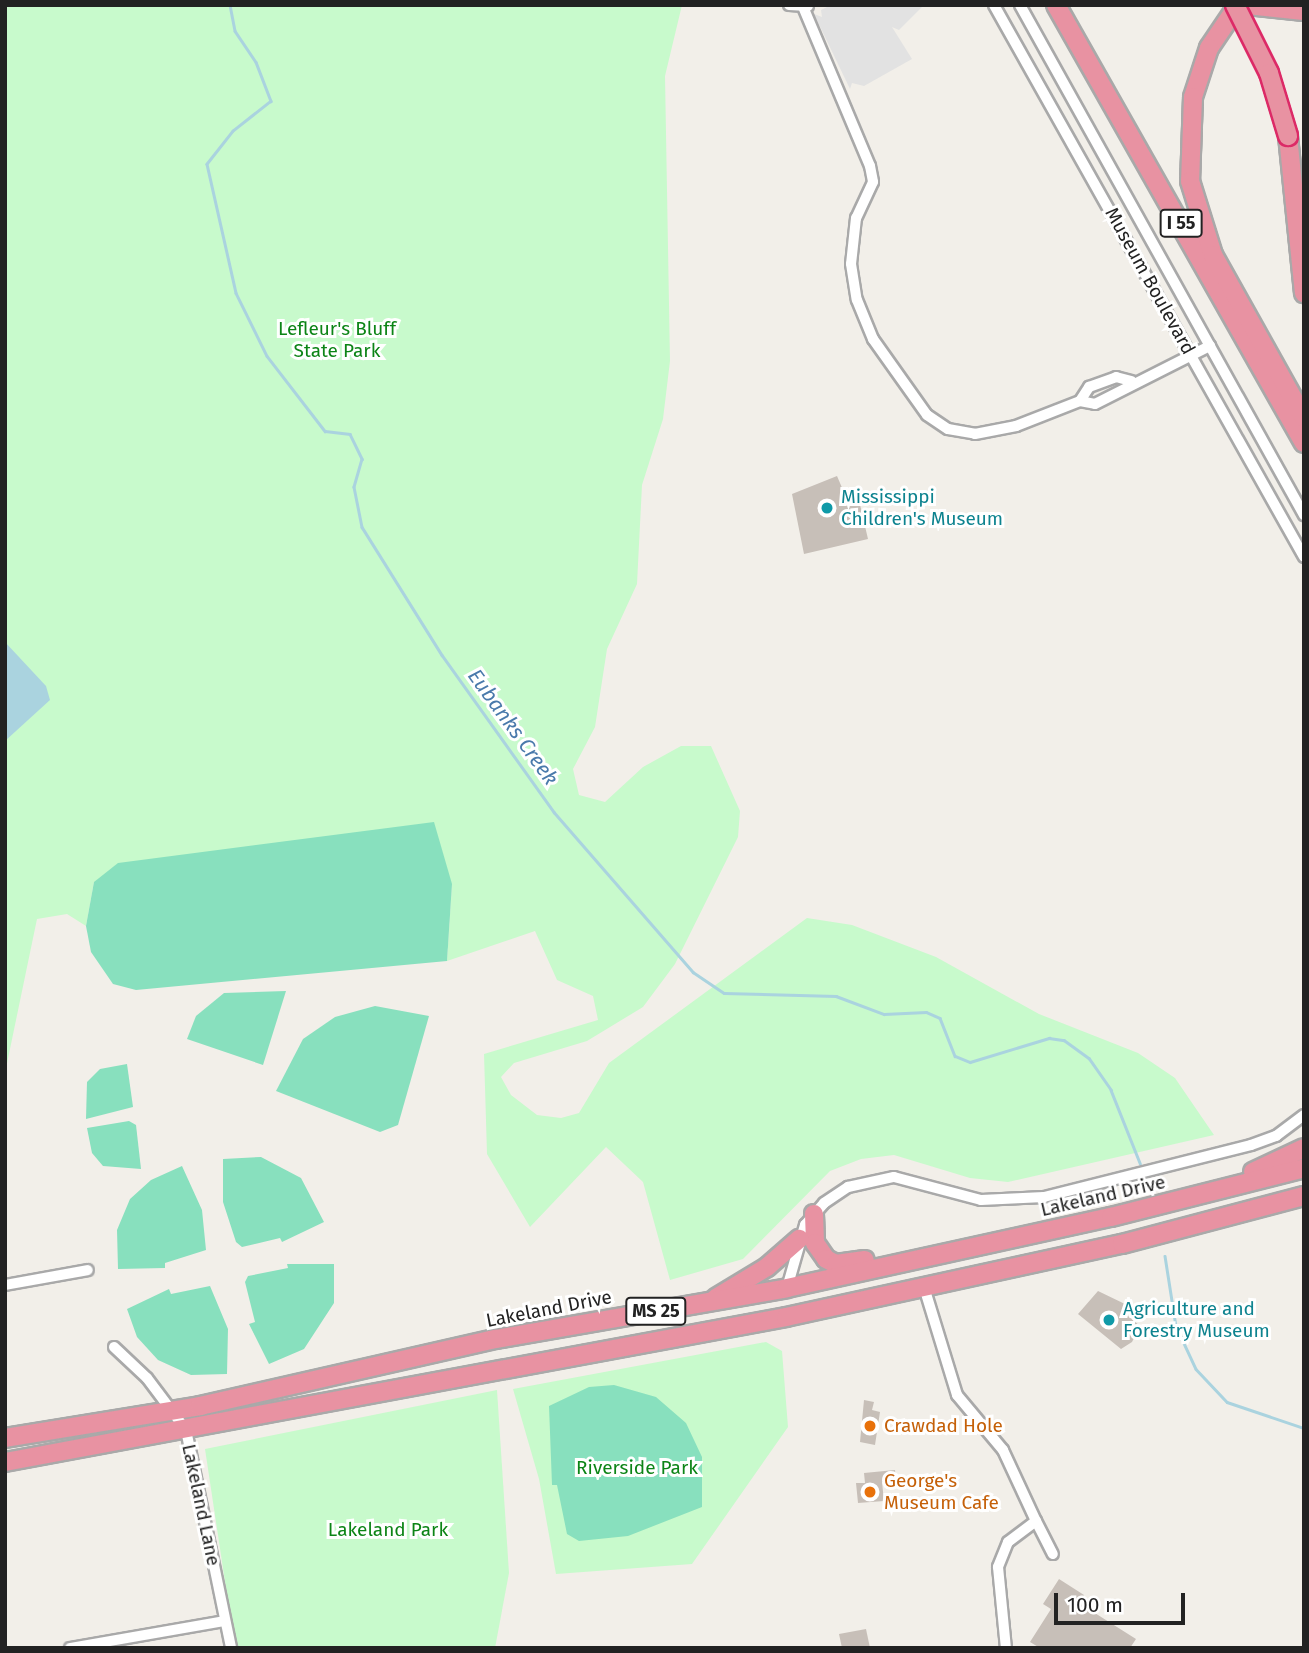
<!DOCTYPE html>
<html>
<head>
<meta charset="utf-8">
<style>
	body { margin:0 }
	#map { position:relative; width:1309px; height:1653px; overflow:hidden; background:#f2efe9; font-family:"Fira Sans",sans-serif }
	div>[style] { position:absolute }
	.park>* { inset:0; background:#c8facc }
	.pitch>* { inset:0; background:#88e0be }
	.parking>* { inset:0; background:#e2e2e2 }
	.water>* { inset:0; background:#aad3df }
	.stream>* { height:2.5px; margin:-1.25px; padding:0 1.25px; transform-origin:1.25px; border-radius:1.25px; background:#aad3df }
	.building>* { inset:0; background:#c7bfb8 }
	.roads { filter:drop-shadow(2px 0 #a9a9a9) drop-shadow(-2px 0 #a9a9a9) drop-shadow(0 2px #a9a9a9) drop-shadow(0 -2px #a9a9a9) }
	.street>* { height:10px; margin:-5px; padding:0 5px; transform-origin:5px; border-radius:5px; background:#fff }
	.highway>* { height:18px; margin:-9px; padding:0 9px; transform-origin:9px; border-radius:9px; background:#e892a2 }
	.bridges { filter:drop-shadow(2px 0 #dc2a67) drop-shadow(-2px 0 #dc2a67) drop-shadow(0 2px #dc2a67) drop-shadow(0 -2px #dc2a67) }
	.highway-bridge>* { height:18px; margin:-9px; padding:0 9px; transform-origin:9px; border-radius:9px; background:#e892a2 }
	.dots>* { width:19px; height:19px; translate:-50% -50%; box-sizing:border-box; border:4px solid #fff; border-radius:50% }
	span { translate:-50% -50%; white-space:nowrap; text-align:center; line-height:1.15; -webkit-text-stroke:6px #fff; paint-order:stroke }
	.shield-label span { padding:2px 5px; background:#fff; border:2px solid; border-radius:5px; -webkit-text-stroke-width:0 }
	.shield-label { font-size:18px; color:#222; font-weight:700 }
	.street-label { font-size:19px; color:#222 }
	.park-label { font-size:19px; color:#0c8416 }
	.culture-label { font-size:19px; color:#0d838f }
	.left { translate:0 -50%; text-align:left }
	.food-label { font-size:19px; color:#c56008 }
	.water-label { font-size:21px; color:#4a7aab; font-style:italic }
	.frame { position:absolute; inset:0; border:7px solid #222; pointer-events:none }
	.scale { position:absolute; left:1054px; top:1593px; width:131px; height:32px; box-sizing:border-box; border:4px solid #222; border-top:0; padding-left:9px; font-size:21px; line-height:24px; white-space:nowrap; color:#222; -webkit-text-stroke:5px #fff; paint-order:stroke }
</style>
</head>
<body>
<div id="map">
	<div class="park">
		<div style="clip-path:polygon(5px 5px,682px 5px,665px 76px,670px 361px,663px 419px,642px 485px,637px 584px,607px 649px,595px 727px,573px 769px,579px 795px,605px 802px,643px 767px,681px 746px,711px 746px,740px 811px,738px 837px,675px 964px,643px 1007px,587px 1041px,514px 1063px,501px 1077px,511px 1095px,537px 1115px,561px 1118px,579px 1113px,609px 1063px,807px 918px,852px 925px,936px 957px,1039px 1014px,1138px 1053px,1175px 1078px,1214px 1135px,1008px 1182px,970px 1178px,894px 1155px,861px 1159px,830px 1171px,743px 1259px,670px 1280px,643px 1182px,606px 1147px,530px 1227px,487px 1154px,484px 1054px,598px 1020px,593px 996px,557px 980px,535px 931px,447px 961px,452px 884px,94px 882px,86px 926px,67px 914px,37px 919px,5px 1073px)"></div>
		<div style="clip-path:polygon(766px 1342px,782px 1351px,788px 1427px,692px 1564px,556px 1574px,539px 1479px,513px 1389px)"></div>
		<div style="clip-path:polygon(497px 1390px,509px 1573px,495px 1648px,235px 1648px,205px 1449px)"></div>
	</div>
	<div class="pitch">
		<div style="clip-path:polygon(434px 822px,452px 884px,447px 961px,136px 990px,113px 984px,91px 952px,86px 926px,94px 882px,118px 863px)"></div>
		<div style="clip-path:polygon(286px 991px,263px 1065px,187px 1039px,196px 1016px,224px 993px)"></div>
		<div style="clip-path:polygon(375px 1006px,429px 1016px,398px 1125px,380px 1132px,276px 1091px,303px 1039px,335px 1017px)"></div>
		<div style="clip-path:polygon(127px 1064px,133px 1107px,86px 1119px,87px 1082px,100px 1069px)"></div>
		<div style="clip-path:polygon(129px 1121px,136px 1125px,141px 1169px,103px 1166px,92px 1153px,87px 1128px)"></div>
		<div style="clip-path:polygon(261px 1157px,301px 1178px,324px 1222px,282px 1242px,280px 1238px,242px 1247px,236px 1242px,223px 1202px,223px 1159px)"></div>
		<div style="clip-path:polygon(182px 1166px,202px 1210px,206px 1250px,165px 1263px,165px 1268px,118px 1269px,117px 1230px,130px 1199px,151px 1180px)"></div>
		<div style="clip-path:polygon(287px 1264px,334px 1264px,334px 1303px,304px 1349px,269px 1364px,249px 1324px,255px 1322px,245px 1282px,248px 1276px,288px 1268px)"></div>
		<div style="clip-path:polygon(210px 1286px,228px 1329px,227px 1374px,191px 1375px,158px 1360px,137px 1337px,127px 1309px,169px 1289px,171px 1294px)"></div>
		<div style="clip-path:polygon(614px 1385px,656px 1397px,686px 1423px,702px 1457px,702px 1507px,628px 1536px,579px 1541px,567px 1534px,557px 1485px,552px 1485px,549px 1406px,589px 1387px)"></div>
	</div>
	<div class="parking">
		<div style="clip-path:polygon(831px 5px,924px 5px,899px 30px,892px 27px,912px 59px,864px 86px,852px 83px,850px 89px,814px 14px,822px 17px,821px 10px)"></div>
	</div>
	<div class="water">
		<div style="clip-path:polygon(5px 642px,46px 686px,50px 700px,5px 741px)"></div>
	</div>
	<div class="stream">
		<div style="left:230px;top:5px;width:26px;rotate:79deg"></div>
		<div style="left:235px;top:31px;width:37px;rotate:56deg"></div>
		<div style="left:256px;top:62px;width:42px;rotate:69deg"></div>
		<div style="left:271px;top:101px;width:48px;rotate:141.7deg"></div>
		<div style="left:233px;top:131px;width:42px;rotate:128.2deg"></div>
		<div style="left:207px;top:164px;width:132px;rotate:77.3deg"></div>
		<div style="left:236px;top:293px;width:70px;rotate:63.8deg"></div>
		<div style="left:267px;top:356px;width:95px;rotate:52.3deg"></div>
		<div style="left:325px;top:431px;width:25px;rotate:7deg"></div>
		<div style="left:350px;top:434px;width:28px;rotate:64deg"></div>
		<div style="left:362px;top:459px;width:29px;rotate:106deg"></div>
		<div style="left:354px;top:487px;width:41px;rotate:78.7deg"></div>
		<div style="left:362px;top:527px;width:151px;rotate:58deg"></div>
		<div style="left:442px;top:655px;width:193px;rotate:54.5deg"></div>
		<div style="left:554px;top:812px;width:212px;rotate:49deg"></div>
		<div style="left:693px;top:972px;width:37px;rotate:34deg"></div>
		<div style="left:724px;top:993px;width:112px;rotate:1.5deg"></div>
		<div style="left:836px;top:996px;width:51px;rotate:20.6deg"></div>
		<div style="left:884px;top:1014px;width:42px;rotate:-2.7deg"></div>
		<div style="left:926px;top:1012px;width:15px;rotate:23deg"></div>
		<div style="left:940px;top:1018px;width:41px;rotate:68.5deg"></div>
		<div style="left:955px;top:1056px;width:16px;rotate:22deg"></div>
		<div style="left:970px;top:1062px;width:83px;rotate:-16.9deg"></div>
		<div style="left:1049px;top:1038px;width:15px;rotate:8deg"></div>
		<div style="left:1064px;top:1040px;width:31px;rotate:36deg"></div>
		<div style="left:1089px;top:1058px;width:39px;rotate:55deg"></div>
		<div style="left:1111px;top:1090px;width:79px;rotate:68.3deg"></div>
		<div style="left:1165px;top:1256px;width:71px;rotate:81.1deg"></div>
		<div style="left:1176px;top:1326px;width:47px;rotate:65.1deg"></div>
		<div style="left:1196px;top:1369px;width:45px;rotate:46.8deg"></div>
		<div style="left:1227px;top:1402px;width:81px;rotate:18.7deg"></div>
	</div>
	<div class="building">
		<div style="clip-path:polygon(837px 476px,846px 497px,858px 496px,868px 539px,804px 554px,792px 494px)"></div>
		<div style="clip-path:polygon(1098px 1291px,1127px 1305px,1122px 1311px,1140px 1326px,1132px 1342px,1121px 1349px,1078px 1314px)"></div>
		<div style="clip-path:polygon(864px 1400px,874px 1402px,872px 1410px,880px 1412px,875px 1445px,860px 1442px)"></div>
		<div style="clip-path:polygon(895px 1470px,896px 1481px,882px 1482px,884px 1501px,858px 1503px,856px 1483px,865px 1483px,864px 1473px)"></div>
		<div style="clip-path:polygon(1059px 1579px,1084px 1595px,1079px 1603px,1136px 1639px,1130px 1648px,1040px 1648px,1030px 1642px,1051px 1609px,1043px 1604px)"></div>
		<div style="clip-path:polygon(866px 1629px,870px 1648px,842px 1648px,839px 1634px)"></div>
	</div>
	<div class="roads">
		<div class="street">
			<div style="left:789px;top:5px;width:19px;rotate:3deg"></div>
			<div style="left:994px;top:5px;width:633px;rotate:60.68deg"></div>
			<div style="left:1020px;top:5px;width:584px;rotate:60.89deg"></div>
			<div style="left:804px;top:9px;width:170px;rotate:67.2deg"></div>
			<div style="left:870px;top:166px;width:16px;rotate:79deg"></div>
			<div style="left:873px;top:182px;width:40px;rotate:115deg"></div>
			<div style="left:856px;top:218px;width:46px;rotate:96.2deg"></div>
			<div style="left:851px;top:264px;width:36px;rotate:81deg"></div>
			<div style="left:857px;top:300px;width:42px;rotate:67.7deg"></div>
			<div style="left:873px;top:339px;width:93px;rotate:54.6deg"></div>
			<div style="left:927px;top:415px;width:25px;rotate:34deg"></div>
			<div style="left:948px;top:429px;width:27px;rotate:10deg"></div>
			<div style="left:975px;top:434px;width:42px;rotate:-11deg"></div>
			<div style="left:1016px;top:426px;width:69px;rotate:-21.3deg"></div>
			<div style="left:1080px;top:401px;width:15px;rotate:11deg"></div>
			<div style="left:1095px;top:404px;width:129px;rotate:-26.8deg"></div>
			<div style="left:1080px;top:401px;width:17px;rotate:-57deg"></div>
			<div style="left:1089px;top:387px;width:29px;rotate:-20deg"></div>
			<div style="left:1116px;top:377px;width:16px;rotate:15deg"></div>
			<div style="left:5px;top:1285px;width:84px;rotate:-10.2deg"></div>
			<div style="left:924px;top:1287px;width:113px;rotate:73deg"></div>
			<div style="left:957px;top:1395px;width:72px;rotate:50.1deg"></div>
			<div style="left:1003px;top:1450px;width:78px;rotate:65.1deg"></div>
			<div style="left:1036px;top:1521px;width:35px;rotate:143deg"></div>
			<div style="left:1008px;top:1542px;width:27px;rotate:112deg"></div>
			<div style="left:998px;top:1567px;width:81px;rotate:84.4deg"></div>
			<div style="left:787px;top:1288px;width:66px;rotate:-74.1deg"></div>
			<div style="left:805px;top:1225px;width:29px;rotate:-49deg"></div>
			<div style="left:824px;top:1203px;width:29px;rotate:-34deg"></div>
			<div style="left:848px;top:1187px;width:47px;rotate:-12.3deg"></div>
			<div style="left:894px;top:1177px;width:90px;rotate:14.8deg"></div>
			<div style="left:981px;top:1200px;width:63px;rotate:-2.7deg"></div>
			<div style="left:1044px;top:1197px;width:213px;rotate:-14.1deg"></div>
			<div style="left:1251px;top:1145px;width:27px;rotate:-20deg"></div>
			<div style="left:1276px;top:1136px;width:35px;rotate:-37deg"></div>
			<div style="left:114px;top:1347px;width:45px;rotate:43.2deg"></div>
			<div style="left:147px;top:1378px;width:65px;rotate:53.1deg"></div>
			<div style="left:186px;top:1430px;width:223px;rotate:78.3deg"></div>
			<div style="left:1036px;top:1521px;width:37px;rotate:63deg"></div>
			<div style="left:70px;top:1648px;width:157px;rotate:-9.9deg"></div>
		</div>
		<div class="highway">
			<div style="left:1056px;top:5px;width:503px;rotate:60.48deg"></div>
			<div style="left:1238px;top:5px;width:52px;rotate:124deg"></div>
			<div style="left:1209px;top:48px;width:52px;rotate:108.1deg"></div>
			<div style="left:1193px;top:97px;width:84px;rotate:92deg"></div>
			<div style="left:1190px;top:181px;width:77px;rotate:72.7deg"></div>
			<div style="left:1213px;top:255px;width:187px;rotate:60.8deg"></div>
			<div style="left:1247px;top:5px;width:57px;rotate:6deg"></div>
			<div style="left:1288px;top:136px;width:158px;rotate:84.2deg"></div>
			<div style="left:1253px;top:1172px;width:56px;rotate:-25.2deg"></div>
			<div style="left:814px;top:1214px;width:29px;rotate:88deg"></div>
			<div style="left:815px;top:1243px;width:19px;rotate:55deg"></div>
			<div style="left:826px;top:1259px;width:11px;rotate:27deg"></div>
			<div style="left:836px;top:1264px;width:29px;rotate:-8deg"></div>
			<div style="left:716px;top:1298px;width:60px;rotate:-31.3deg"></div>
			<div style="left:767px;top:1267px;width:43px;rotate:-41.2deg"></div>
			<div style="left:5px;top:1438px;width:198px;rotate:-9.3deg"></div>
			<div style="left:200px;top:1406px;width:303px;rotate:-12.8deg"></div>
			<div style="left:496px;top:1339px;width:295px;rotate:-9.9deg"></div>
			<div style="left:787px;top:1288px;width:332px;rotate:-12.4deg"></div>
			<div style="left:1111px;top:1217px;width:199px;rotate:-14.2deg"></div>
			<div style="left:5px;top:1462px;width:794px;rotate:-10.52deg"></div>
			<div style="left:786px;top:1317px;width:344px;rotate:-12.3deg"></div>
			<div style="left:1122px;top:1244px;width:188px;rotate:-14.8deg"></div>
		</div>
	</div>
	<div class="bridges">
		<div class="highway-bridge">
			<div style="left:1235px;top:5px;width:76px;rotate:63.4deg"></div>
			<div style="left:1269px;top:73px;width:66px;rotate:73.2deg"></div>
		</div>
	</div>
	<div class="dots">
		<div style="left:827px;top:508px;background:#0f9aa8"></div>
		<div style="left:1109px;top:1320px;background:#0f9aa8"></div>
		<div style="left:870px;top:1426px;background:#e8710a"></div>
		<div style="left:870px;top:1492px;background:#e8710a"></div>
	</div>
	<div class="shield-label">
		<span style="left:1181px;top:223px">I 55</span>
		<span style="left:656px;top:1311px">MS 25</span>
	</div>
	<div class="street-label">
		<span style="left:1150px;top:281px;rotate:61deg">Museum Boulevard</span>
		<span style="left:1103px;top:1196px;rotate:-13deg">Lakeland Drive</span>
		<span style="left:549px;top:1309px;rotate:-11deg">Lakeland Drive</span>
		<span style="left:201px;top:1505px;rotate:78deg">Lakeland Lane</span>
	</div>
	<div class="park-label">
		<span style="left:337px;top:340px">Lefleur's Bluff<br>State Park</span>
		<span style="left:637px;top:1468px">Riverside Park</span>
		<span style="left:388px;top:1530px">Lakeland Park</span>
	</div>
	<div class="culture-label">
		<span class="left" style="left:841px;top:508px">Mississippi<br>Children's Museum</span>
		<span class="left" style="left:1123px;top:1320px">Agriculture and<br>Forestry Museum</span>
	</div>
	<div class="food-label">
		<span class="left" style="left:884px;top:1426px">Crawdad Hole</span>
		<span class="left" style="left:884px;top:1492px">George's<br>Museum Cafe</span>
	</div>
	<div class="water-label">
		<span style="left:513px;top:727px;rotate:54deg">Eubanks Creek</span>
	</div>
	<div class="frame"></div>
	<div class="scale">100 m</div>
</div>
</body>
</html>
